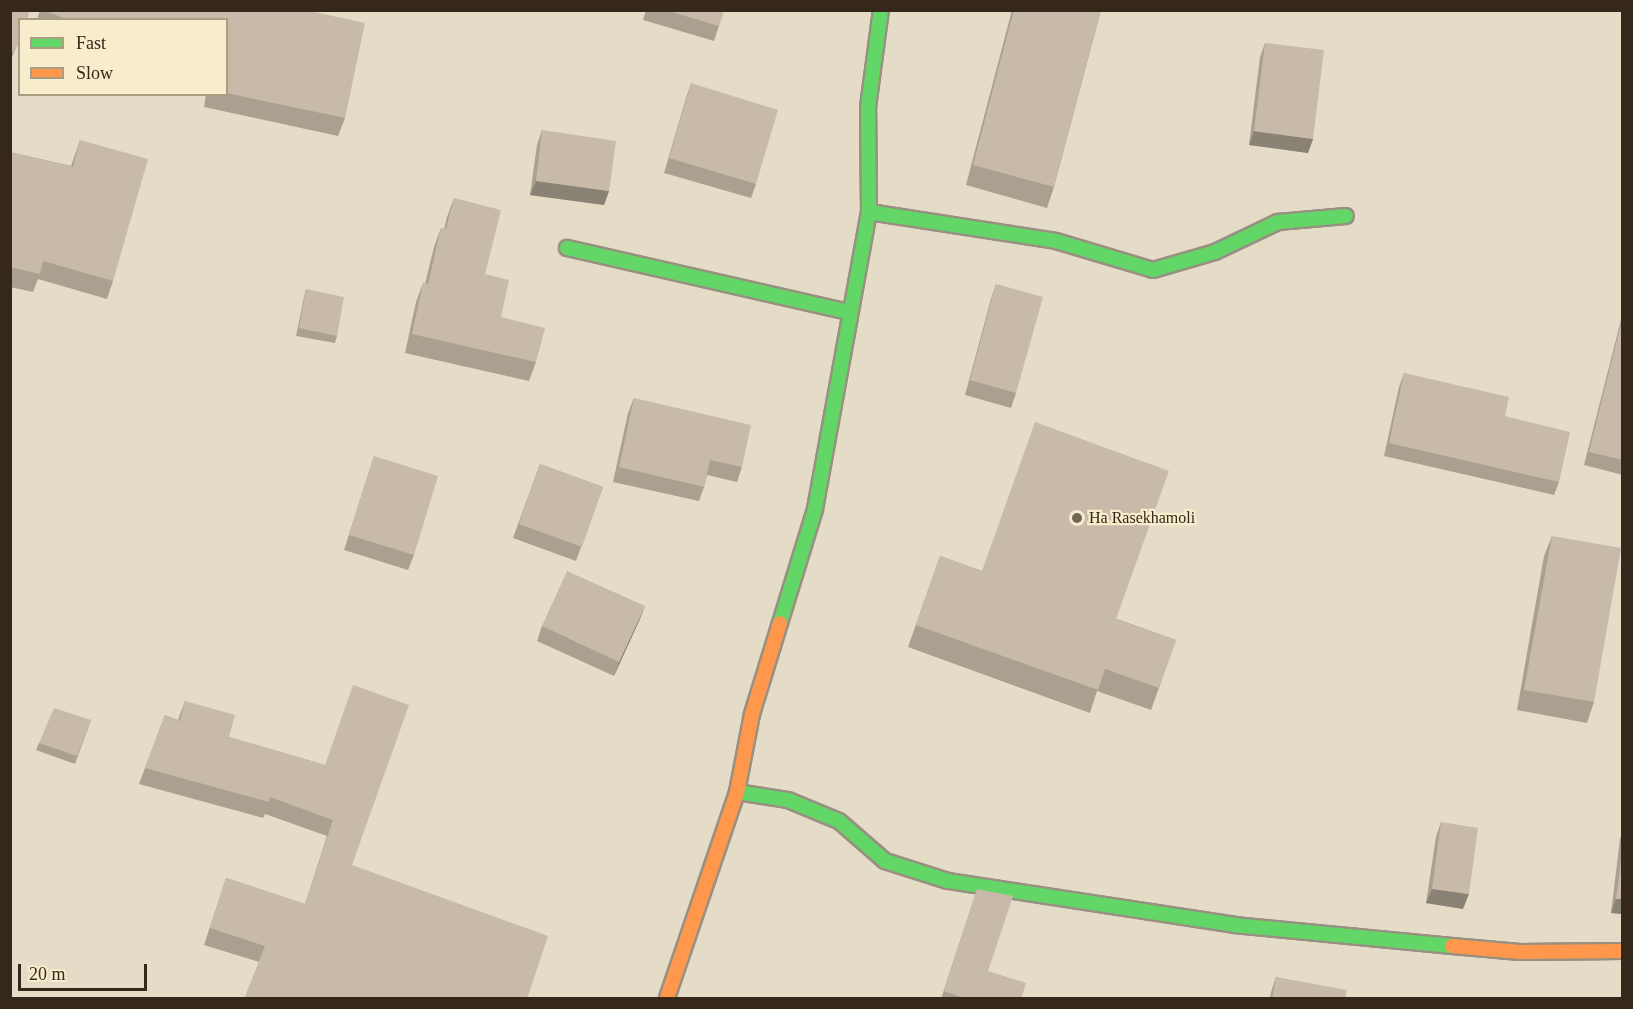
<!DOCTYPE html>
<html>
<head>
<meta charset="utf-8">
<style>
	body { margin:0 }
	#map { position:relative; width:1633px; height:1009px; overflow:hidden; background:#e4dcc7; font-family:Georgia,serif }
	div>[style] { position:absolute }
	.roads { filter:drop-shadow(2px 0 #989081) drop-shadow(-2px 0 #989081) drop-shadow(0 2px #989081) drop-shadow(0 -2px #989081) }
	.fast>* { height:14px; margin:-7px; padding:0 7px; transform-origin:7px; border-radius:7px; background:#63d668 }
	.slow>* { height:14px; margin:-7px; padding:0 7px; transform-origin:7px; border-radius:7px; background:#ff974d }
	.wall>* { inset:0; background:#aba090 }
	.shaded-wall>* { inset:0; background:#8b8276 }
	.building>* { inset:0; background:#c7baa8 }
	.dots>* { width:16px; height:16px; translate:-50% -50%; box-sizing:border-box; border:3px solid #f7eccb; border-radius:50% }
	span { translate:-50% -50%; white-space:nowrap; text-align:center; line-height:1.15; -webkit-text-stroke:4.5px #f7eccb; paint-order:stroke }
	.poi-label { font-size:16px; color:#35281a }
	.left { translate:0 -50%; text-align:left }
	.frame { position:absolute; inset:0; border:12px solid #35281a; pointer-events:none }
	.legend { position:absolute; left:18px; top:18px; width:210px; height:78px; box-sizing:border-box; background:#f7eccb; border:2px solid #a99e84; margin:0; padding:8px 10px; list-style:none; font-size:18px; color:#35281a }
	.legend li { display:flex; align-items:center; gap:12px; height:30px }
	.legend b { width:30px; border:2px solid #a99e84 }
	.scale { position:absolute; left:18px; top:964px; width:129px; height:27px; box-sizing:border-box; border:3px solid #35281a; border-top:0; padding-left:8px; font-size:18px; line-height:21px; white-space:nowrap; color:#35281a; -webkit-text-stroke:4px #f7eccb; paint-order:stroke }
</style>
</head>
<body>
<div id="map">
	<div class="roads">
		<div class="fast">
			<div style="left:869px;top:212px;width:189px;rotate:8.8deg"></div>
			<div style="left:1056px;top:241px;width:101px;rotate:16.6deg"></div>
			<div style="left:1153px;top:270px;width:65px;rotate:-16.2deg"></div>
			<div style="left:1215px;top:252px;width:70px;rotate:-25.5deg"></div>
			<div style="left:1278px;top:222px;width:68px;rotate:-5deg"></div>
			<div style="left:567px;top:248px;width:289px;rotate:12.8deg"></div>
			<div style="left:780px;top:623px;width:119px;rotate:-72.9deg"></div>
			<div style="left:815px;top:509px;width:302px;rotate:-79.7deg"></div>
			<div style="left:869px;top:212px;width:105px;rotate:-90.5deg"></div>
			<div style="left:868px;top:107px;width:98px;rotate:-82.4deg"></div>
			<div style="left:737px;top:792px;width:52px;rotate:8.9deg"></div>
			<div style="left:788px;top:800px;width:55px;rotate:22.4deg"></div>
			<div style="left:839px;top:821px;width:61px;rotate:41deg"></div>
			<div style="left:885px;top:861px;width:66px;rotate:17.6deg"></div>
			<div style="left:948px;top:881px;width:289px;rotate:8.7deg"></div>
			<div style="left:1234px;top:925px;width:219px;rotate:5.5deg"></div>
		</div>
		<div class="slow">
			<div style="left:1452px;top:946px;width:68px;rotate:5deg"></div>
			<div style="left:1520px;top:952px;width:102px;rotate:-0.6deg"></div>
			<div style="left:667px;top:998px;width:218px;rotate:-71.2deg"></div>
			<div style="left:737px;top:792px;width:79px;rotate:-79.1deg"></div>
			<div style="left:752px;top:714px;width:95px;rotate:-72.9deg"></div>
		</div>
	</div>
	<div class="wall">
		<div style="clip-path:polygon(10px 10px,20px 39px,10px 62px)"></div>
		<div style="clip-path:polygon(40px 10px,305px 10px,345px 118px,338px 136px,204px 107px,206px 94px,226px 94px,226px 20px,37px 20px)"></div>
		<div style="clip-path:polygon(646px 10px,724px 10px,714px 41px,643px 20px)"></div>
		<div style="clip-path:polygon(1012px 10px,1101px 10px,1054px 187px,1047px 208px,966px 185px)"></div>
		<div style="clip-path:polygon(1265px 43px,1313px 139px,1308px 153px,1249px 145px,1260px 57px)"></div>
		<div style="clip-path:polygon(691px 83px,756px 184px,751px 198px,664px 173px,686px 98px)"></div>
		<div style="clip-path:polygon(542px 130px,609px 191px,604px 205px,530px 195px,537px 145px)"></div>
		<div style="clip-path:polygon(80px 140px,113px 281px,107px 299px,38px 279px,33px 292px,10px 287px,10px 152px,71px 166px)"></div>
		<div style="clip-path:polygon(454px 198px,485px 274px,501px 317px,536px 362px,529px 381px,405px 353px,416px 302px,423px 283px,425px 284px,434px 247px,441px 228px,444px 229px,447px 217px)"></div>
		<div style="clip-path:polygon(996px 284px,1016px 393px,1011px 408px,965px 395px,991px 299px)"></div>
		<div style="clip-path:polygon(306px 289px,337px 336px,335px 343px,296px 336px,304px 297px)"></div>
		<div style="clip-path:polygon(1623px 312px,1623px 475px,1584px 465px)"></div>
		<div style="clip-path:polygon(1404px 373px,1505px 416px,1559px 482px,1554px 495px,1384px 456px,1399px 387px)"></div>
		<div style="clip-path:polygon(634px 398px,742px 467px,737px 482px,707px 475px,704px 487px,699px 501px,613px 482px,628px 413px)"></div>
		<div style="clip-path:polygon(374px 456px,414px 555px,408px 570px,344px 550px)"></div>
		<div style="clip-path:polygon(540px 464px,603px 487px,576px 561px,513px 538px)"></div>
		<div style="clip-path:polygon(1552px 536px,1594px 702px,1587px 723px,1517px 710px,1544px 556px)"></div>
		<div style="clip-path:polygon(940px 556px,1176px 640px,1151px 710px,1097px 691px,1090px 713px,908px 647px)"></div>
		<div style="clip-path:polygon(645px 606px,639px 621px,614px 676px,537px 641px,542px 626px)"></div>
		<div style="clip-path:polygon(185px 701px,229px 737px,325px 765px,352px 865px,259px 962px,204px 945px,226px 878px,305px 904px,327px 836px,265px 814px,263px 818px,139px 784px,165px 715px,178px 720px)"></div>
		<div style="clip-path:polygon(91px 720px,75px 764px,36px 750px,39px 743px)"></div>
		<div style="clip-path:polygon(1441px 822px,1463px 909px,1426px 903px,1436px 837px)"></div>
		<div style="clip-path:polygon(1623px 832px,1623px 914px,1611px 913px,1620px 839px)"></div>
		<div style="clip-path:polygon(977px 889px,988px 971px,1021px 999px,941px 999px)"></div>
		<div style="clip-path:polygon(1276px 977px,1345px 999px,1270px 999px,1271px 992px)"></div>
	</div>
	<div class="shaded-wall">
		<div style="clip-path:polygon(1254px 131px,1313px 139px,1308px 153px,1249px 145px)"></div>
		<div style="clip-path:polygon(536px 181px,609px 191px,604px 205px,530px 195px)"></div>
		<div style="clip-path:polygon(645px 606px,639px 621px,614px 676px,619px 662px)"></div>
		<div style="clip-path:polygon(1432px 889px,1469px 894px,1463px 909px,1426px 903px)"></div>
		<div style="clip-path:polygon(1616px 899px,1623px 899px,1623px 914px,1611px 913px)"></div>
	</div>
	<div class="building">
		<div style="clip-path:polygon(10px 10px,30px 10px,27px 20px,20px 20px,20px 38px,14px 53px,10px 52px)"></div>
		<div style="clip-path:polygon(43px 10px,305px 10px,365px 23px,345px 118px,226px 93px,226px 20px,69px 20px)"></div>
		<div style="clip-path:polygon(665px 10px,724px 10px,719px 26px)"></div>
		<div style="clip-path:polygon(1014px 10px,1101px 10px,1054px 187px,973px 165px)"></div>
		<div style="clip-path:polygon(1265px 43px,1324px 50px,1313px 139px,1254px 131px)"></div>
		<div style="clip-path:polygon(691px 83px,778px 110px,756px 184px,669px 158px)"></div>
		<div style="clip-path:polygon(542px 130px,616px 141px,609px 191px,536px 181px)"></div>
		<div style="clip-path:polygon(80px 140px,148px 159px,113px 281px,43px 261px,40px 274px,10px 267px,10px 152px,73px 167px)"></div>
		<div style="clip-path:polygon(454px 198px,501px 210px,485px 274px,509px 280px,501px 317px,545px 328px,536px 362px,412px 334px,423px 283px,428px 284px,441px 228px,446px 229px)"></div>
		<div style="clip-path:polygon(996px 284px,1043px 297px,1016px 393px,970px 380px)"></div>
		<div style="clip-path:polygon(306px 289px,344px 297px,337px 336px,299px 328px)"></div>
		<div style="clip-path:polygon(1623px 316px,1623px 460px,1589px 452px)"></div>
		<div style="clip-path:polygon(1404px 373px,1509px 397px,1505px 416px,1570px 432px,1559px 482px,1389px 443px)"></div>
		<div style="clip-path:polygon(634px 398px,751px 425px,742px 467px,710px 460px,704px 487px,619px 467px)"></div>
		<div style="clip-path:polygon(1035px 422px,1169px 471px,1116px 619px,1176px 640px,1159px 688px,1105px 669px,1098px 690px,916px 625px,940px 556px,982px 571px)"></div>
		<div style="clip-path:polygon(374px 456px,438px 476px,414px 555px,349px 535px)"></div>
		<div style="clip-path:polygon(540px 464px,603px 487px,582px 547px,519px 524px)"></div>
		<div style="clip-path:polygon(1552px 536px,1621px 548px,1594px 702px,1524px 690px)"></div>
		<div style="clip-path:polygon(567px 571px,645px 606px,619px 662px,542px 626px)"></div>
		<div style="clip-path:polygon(353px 685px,409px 705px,352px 865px,548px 936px,527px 999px,244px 999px,265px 946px,210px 928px,226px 878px,305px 904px,333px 820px,270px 797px,269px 802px,145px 768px,165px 715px,180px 721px,185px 701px,235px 715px,229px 737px,325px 765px)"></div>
		<div style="clip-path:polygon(54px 708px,91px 720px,77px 756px,39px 743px)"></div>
		<div style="clip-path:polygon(1441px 822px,1478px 828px,1469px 894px,1432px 889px)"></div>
		<div style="clip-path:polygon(1623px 847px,1623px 899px,1616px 899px)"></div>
		<div style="clip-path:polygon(977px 889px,1013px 896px,988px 971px,1026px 983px,1021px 999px,966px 999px,944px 991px)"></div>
		<div style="clip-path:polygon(1276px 977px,1347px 990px,1345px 999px,1272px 999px)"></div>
	</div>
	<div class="dots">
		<div style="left:1077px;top:518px;background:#726757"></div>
	</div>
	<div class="poi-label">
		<span class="left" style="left:1089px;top:518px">Ha Rasekhamoli</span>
	</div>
	<div class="frame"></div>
	<ul class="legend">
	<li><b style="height:8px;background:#63d668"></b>Fast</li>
	<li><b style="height:8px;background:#ff974d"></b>Slow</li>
	</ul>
	<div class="scale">20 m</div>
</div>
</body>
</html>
